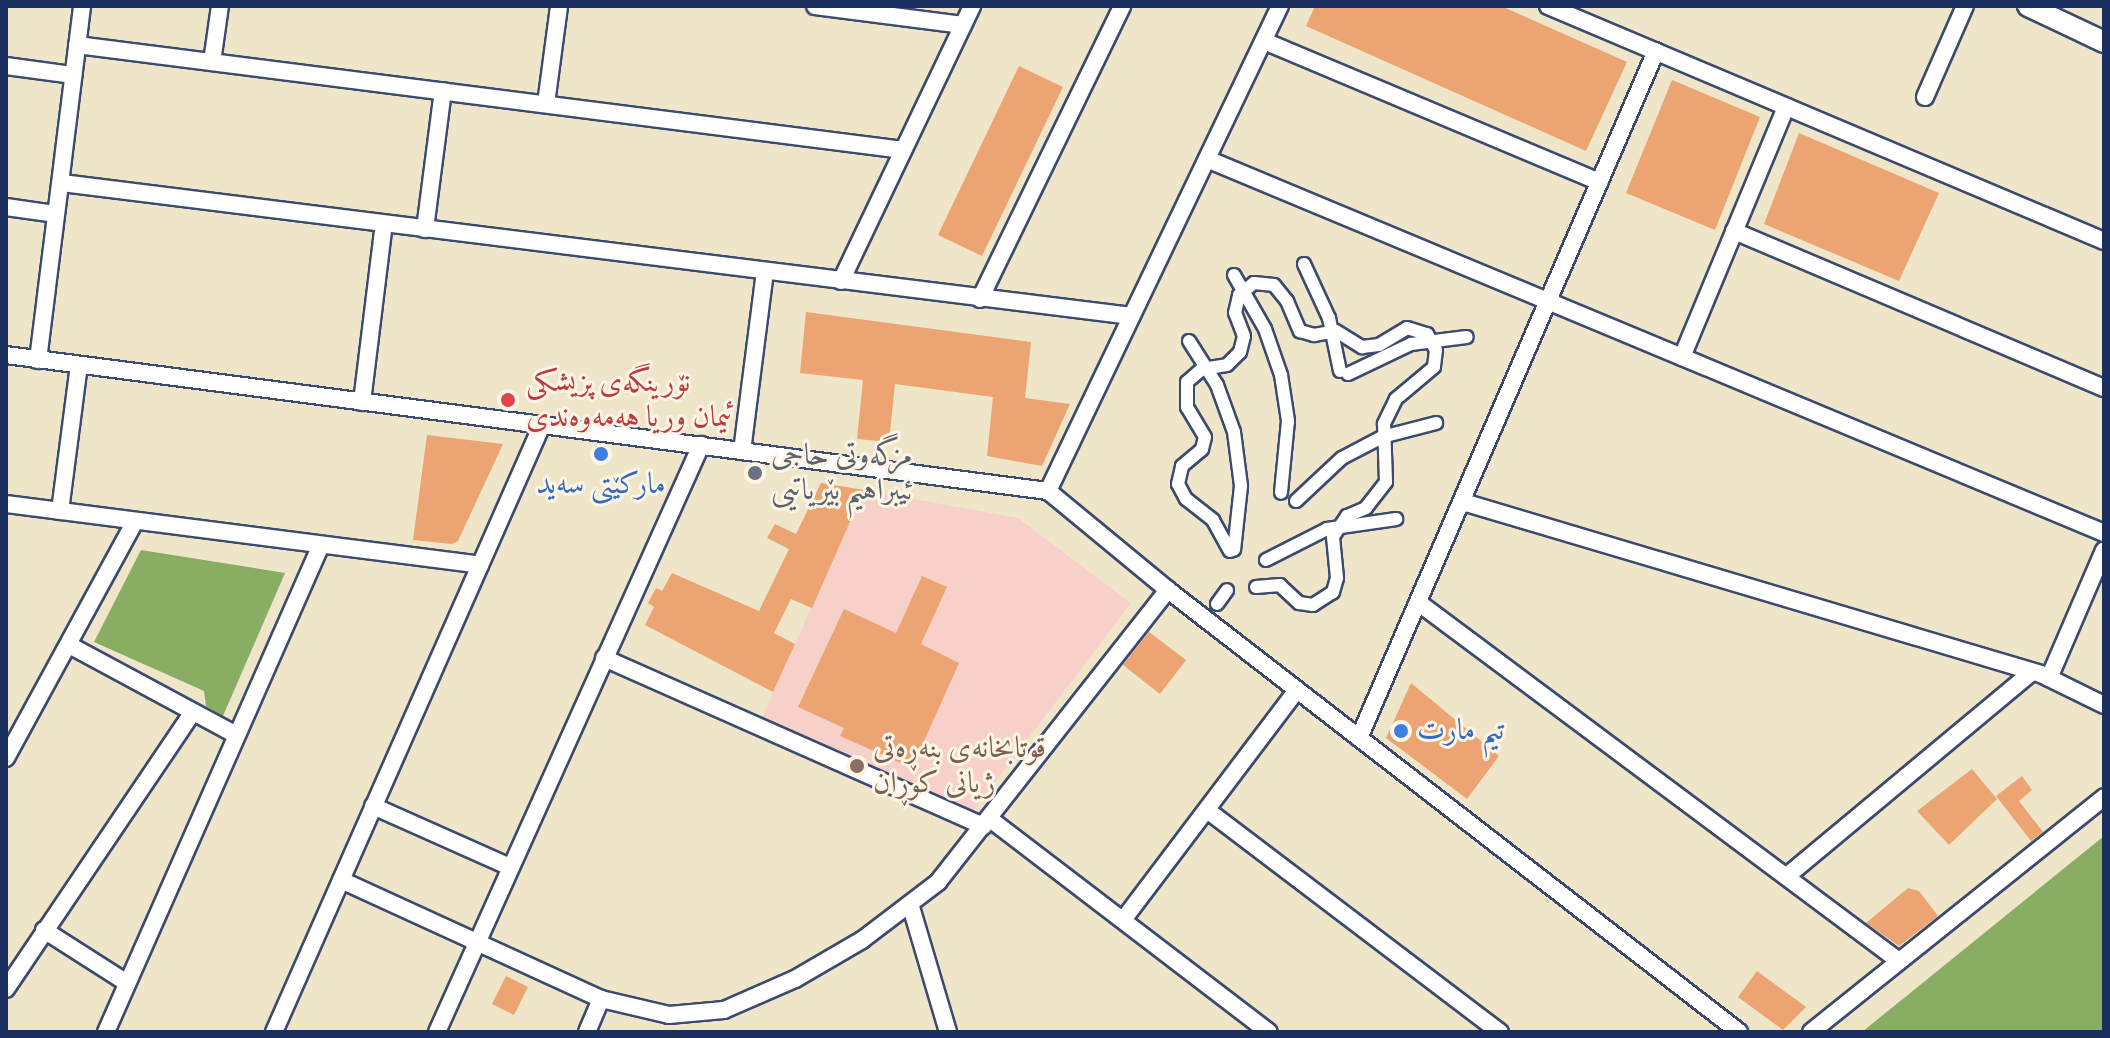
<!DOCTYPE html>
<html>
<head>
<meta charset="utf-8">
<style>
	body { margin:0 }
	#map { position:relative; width:2110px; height:1038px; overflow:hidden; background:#efe6c9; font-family:"IM FELL DW Pica",Amiri,serif }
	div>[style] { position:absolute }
	.built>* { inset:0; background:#f7d1c9 }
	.forest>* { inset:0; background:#88ad63 }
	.building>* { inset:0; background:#eba472 }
	.roads { filter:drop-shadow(2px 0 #3b4a6e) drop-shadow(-2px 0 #3b4a6e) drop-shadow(0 2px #3b4a6e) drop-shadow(0 -2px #3b4a6e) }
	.pedestrian>* { height:12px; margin:-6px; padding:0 6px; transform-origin:6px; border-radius:6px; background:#fff }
	.minor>* { height:16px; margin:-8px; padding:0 8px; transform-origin:8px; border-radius:8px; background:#fff }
	.tertiary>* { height:20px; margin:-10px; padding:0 10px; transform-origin:10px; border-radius:10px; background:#fff }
	.dots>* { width:22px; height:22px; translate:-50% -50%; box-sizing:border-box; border:4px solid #fcf5e5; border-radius:50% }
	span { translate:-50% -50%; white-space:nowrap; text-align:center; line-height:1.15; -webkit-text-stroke:6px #fcf5e5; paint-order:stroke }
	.health-label { font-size:30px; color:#be3a42 }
	.left { translate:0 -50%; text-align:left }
	.worship-label { font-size:30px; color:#5b616d }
	.shop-label { font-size:30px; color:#366cbe }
	.education-label { font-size:30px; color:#785e54 }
	.frame { position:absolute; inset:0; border:8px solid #1b2f5e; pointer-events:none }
</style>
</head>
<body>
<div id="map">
	<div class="built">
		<div style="clip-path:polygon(864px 490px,1018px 518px,1131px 603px,974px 810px,761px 720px)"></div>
	</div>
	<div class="forest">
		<div style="clip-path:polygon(141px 550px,285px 573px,223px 716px,206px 706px,204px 691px,94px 642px)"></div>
		<div style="clip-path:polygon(2104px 836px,2104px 1032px,1862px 1032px)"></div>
	</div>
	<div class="building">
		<div style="clip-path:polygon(1315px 6px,1501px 6px,1627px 62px,1586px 151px,1306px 26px)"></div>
		<div style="clip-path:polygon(1019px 66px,1063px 87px,982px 256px,938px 235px)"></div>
		<div style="clip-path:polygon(1672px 80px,1760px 117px,1715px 230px,1626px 193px)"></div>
		<div style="clip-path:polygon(1799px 133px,1939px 193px,1899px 281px,1764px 224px)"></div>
		<div style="clip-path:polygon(806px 312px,1031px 342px,1025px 398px,1070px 404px,1042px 466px,987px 456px,993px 397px,895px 384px,889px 442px,857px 439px,863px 380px,800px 373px)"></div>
		<div style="clip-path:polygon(427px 435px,503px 444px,458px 541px,452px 544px,413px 540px)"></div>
		<div style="clip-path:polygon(821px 483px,864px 490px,812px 608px,791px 599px,774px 633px,795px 644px,773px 692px,645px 625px,654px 607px,648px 603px,656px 588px,662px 591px,672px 573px,759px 611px,789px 549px,767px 538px,775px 524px,796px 534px)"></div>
		<div style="clip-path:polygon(922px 576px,947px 587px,921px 644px,959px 663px,912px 768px,840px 736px,844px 728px,798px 707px,844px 609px,896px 633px)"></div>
		<div style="clip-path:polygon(1149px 632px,1186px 660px,1160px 694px,1123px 665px)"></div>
		<div style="clip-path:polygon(1411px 683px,1499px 756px,1467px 799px,1386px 738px)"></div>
		<div style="clip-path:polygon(1972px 769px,1997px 799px,1949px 845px,1917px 811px)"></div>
		<div style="clip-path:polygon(2022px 776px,2032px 790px,2019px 801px,2043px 832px,2031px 841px,1996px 796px)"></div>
		<div style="clip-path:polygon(1908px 888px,1919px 891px,1938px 916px,1899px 946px,1866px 923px)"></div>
		<div style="clip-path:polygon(1757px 971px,1806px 1007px,1783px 1030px,1738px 997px)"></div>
		<div style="clip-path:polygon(506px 976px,528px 987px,514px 1015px,492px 1004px)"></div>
	</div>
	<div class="roads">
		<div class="pedestrian">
			<div style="left:1304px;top:264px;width:60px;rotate:65.2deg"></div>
			<div style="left:1329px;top:318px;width:54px;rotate:78.3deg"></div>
			<div style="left:1234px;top:275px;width:62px;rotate:60.1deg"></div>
			<div style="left:1265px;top:329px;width:49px;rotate:70.8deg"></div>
			<div style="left:1281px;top:375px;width:47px;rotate:81.3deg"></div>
			<div style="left:1288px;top:421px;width:72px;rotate:95.6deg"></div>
			<div style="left:1189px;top:341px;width:52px;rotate:57.5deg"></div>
			<div style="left:1217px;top:385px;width:50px;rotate:70.1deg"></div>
			<div style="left:1234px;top:432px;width:54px;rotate:82.6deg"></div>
			<div style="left:1241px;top:486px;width:64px;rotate:96.2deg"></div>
			<div style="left:1348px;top:374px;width:70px;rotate:-25.5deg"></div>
			<div style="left:1411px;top:344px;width:56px;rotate:-7.1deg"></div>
			<div style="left:1296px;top:501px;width:63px;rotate:-43.1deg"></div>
			<div style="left:1342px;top:458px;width:45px;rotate:-27.7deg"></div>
			<div style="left:1382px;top:437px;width:56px;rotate:-14.5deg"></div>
			<div style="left:1230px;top:551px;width:35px;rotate:-119deg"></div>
			<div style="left:1213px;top:520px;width:34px;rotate:-142deg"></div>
			<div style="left:1186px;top:499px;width:17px;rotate:-118deg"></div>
			<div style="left:1178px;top:484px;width:18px;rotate:-77deg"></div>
			<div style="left:1182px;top:466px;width:26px;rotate:-40deg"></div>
			<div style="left:1202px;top:449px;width:12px;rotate:-76deg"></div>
			<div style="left:1205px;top:437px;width:35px;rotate:-121deg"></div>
			<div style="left:1187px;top:407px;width:25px;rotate:-90deg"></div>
			<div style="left:1187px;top:382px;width:20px;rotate:-41deg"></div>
			<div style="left:1202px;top:369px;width:25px;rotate:-9deg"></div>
			<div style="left:1227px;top:365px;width:18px;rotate:-45deg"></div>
			<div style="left:1240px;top:352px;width:16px;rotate:-76deg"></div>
			<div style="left:1244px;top:336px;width:25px;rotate:-111deg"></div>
			<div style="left:1235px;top:313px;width:18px;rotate:-77deg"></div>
			<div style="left:1239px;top:295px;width:19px;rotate:-39deg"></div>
			<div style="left:1254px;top:283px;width:20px;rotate:6deg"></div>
			<div style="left:1274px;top:285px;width:21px;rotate:51deg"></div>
			<div style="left:1287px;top:301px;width:33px;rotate:67deg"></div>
			<div style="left:1300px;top:331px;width:15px;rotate:16deg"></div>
			<div style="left:1314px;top:335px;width:22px;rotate:-10deg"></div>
			<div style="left:1336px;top:331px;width:31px;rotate:32deg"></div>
			<div style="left:1362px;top:347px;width:17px;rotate:-7deg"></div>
			<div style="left:1379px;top:345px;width:33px;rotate:-31deg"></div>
			<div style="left:1407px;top:328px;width:21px;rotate:17deg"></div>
			<div style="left:1427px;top:334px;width:18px;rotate:61deg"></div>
			<div style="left:1436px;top:350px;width:17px;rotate:97deg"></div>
			<div style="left:1434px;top:367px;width:50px;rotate:139.9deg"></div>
			<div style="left:1396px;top:399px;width:28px;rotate:116deg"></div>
			<div style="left:1384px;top:424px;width:58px;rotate:88deg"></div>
			<div style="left:1386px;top:482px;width:33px;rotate:128deg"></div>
			<div style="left:1366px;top:508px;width:21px;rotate:157deg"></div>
			<div style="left:1347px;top:516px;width:25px;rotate:124deg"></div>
			<div style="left:1333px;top:537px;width:41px;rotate:84.4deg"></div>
			<div style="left:1337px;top:578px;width:15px;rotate:106deg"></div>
			<div style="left:1333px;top:592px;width:24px;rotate:147deg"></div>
			<div style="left:1313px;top:605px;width:14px;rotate:-172deg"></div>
			<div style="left:1299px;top:603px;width:26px;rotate:-137deg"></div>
			<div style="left:1280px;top:585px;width:24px;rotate:175deg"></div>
			<div style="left:1266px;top:560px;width:68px;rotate:-26.9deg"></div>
			<div style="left:1327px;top:529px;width:70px;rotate:-8.2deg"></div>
			<div style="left:1217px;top:604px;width:17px;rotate:-54deg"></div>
		</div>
		<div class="minor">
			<div style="left:815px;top:6px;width:149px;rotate:7.3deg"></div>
			<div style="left:1548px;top:6px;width:604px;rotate:22.91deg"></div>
			<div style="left:1264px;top:41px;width:364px;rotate:22.8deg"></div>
			<div style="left:77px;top:45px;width:833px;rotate:7.24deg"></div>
			<div style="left:212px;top:62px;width:57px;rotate:-81.9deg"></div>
			<div style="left:6px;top:66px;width:68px;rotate:7.7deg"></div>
			<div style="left:1925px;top:97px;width:99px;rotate:-66.3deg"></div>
			<div style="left:546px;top:104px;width:99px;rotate:-82.4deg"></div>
			<div style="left:1207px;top:159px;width:972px;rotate:22.63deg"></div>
			<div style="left:62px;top:183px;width:1078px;rotate:7.09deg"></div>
			<div style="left:6px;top:207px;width:49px;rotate:8.1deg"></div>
			<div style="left:425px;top:229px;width:139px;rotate:-82.6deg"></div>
			<div style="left:1734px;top:231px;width:402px;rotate:23deg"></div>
			<div style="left:841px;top:281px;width:305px;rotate:-64.5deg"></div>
			<div style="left:980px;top:299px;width:326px;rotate:-64.1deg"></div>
			<div style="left:6px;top:355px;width:1051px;rotate:7.44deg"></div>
			<div style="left:1048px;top:491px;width:156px;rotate:39.5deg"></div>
			<div style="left:1168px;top:590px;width:722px;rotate:37.74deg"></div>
			<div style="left:1682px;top:357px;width:271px;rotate:-67.4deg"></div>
			<div style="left:38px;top:360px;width:357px;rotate:-82.9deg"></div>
			<div style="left:362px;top:402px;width:179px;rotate:-83deg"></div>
			<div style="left:742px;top:451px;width:180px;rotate:-82.7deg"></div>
			<div style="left:1048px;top:491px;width:538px;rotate:-64.44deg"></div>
			<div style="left:1463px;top:502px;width:603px;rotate:16.57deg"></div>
			<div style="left:2041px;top:674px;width:70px;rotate:26.2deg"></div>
			<div style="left:6px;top:504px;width:478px;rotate:7.3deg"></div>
			<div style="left:60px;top:511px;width:147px;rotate:-82.6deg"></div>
			<div style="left:1419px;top:603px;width:599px;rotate:36.72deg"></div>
			<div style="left:71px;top:646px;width:187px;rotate:28.3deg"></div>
			<div style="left:604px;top:658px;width:415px;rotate:23.9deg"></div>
			<div style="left:2049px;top:678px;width:139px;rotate:-66.7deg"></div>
			<div style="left:1359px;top:738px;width:748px;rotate:-66.62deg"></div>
			<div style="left:6px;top:758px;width:270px;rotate:-61.4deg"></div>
			<div style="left:373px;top:806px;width:150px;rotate:24deg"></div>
			<div style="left:1207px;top:810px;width:368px;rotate:37.2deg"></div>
			<div style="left:990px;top:819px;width:351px;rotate:37.4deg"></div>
			<div style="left:1787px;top:876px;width:319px;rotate:-39.8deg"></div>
			<div style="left:341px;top:880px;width:286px;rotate:24.6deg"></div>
			<div style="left:601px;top:999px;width:70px;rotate:13.2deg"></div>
			<div style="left:669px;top:1015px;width:55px;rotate:-5.2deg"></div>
			<div style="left:724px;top:1010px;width:77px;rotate:-23.6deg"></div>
			<div style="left:795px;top:979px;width:78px;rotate:-30.2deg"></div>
			<div style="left:862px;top:940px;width:96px;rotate:-37.3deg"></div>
			<div style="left:938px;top:882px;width:372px;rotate:-51.8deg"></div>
			<div style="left:911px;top:907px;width:130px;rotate:73.5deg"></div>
			<div style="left:1123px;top:920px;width:288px;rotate:-52.9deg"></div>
			<div style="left:44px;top:930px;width:98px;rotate:32.6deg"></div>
			<div style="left:6px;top:989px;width:333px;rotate:-56deg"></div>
			<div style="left:106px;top:1032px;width:532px;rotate:-66.18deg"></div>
			<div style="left:274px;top:1032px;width:664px;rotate:-66.18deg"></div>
			<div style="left:437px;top:1032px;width:644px;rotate:-65.78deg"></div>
			<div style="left:587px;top:1032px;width:36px;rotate:-67deg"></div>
			<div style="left:1811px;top:1032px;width:376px;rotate:-38.7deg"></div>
		</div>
		<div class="tertiary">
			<div style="left:2028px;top:6px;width:84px;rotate:25.3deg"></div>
		</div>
	</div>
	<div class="dots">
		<div style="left:508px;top:400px;background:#e0444e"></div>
		<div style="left:601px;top:454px;background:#3f7fe0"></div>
		<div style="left:755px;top:473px;background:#6b7280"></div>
		<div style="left:1401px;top:731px;background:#3f7fe0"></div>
		<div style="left:857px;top:766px;background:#8d6e63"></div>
	</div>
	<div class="health-label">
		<span class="left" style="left:526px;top:400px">نۆرینگەی پزیشکی<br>ئیمان وریا هەمەوەندی</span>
	</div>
	<div class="worship-label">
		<span class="left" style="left:771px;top:473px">مزگەوتی حاجی<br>ئیبراهیم بێریاتیی</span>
	</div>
	<div class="shop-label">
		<span style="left:601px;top:485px">مارکێتی سەید</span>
		<span class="left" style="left:1417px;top:731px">تیم مارت</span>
	</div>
	<div class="education-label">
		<span class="left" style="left:873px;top:766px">قوتابخانەی بنەڕەتی<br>ژیانی کوڕان</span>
	</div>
	<div class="frame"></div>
</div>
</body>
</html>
